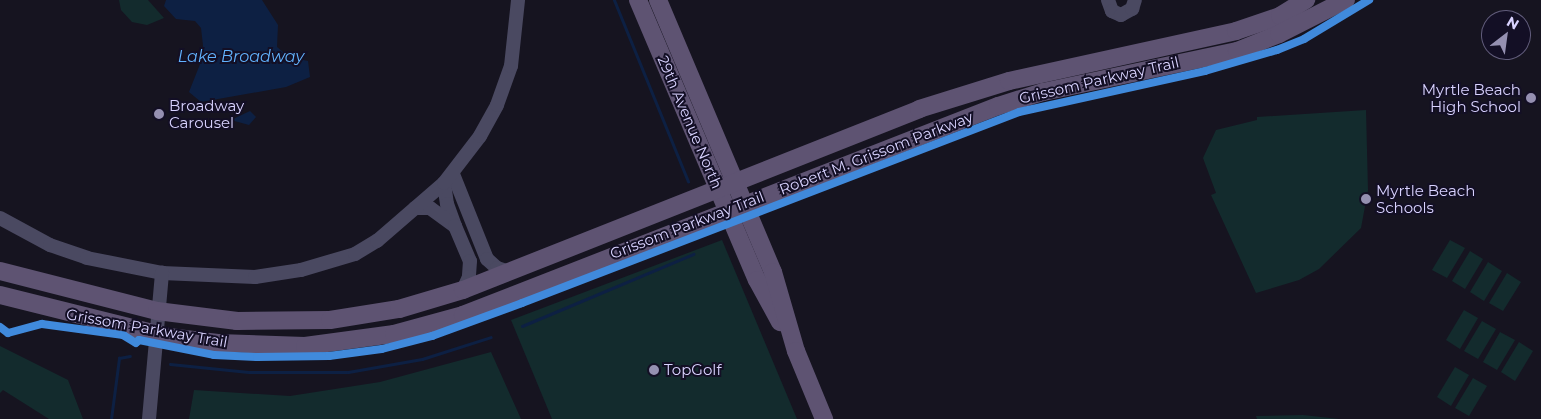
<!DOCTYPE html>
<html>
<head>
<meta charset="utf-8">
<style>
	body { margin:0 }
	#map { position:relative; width:1541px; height:419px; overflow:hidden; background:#161420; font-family:Montserrat,sans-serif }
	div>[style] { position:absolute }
	.green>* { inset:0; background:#132b2d }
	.water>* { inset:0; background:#0d2043 }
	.stream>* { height:3px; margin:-1.5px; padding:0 1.5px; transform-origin:1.5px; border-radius:1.5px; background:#0d2043 }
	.minor>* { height:14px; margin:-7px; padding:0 7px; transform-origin:7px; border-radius:7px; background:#4a4961 }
	.major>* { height:18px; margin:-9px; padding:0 9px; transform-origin:9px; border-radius:9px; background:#5e5372 }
	.cycleway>* { height:8px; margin:-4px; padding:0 4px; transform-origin:4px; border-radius:4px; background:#408adc }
	.dots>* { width:14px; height:14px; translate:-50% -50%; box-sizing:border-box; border:2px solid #130f25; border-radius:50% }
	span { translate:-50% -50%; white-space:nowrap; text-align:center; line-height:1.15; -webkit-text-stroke:4px #130f25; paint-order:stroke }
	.street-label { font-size:15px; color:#d9d3ff }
	.poi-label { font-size:15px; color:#d9d3ff }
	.right { translate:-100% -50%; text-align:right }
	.left { translate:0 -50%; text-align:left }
	.water-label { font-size:16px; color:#62b3fe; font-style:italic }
	.north { position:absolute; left:1481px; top:10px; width:50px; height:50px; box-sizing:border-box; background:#130f25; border:1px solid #625d7c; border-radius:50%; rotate:30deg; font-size:14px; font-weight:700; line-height:20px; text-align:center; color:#d9d3ff }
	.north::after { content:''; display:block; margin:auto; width:18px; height:22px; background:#9590b1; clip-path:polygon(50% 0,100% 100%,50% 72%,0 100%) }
</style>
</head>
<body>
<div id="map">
	<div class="green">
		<div style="clip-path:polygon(119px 0,148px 0,164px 18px,147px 25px,132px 22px,121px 10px)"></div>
		<div style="clip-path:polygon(1366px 110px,1368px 190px,1361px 228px,1319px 269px,1299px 280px,1256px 293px,1211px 195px,1216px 193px,1203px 158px,1216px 130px,1257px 120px,1257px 117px)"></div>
		<div style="clip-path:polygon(722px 240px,797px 419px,552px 419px,511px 320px)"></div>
		<div style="clip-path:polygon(1450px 240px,1465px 248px,1447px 278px,1432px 270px)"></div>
		<div style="clip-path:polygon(1470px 251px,1483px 259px,1465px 289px,1452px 281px)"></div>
		<div style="clip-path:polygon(1488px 262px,1502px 271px,1484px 301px,1470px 292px)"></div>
		<div style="clip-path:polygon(1507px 273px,1521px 282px,1503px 311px,1489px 303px)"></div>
		<div style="clip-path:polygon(1464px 310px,1478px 318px,1460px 349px,1446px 340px)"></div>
		<div style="clip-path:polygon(1482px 321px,1496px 329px,1478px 359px,1464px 351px)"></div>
		<div style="clip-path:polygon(1500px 332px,1515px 340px,1497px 370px,1483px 362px)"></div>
		<div style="clip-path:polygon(1519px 342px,1533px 351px,1515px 381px,1501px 372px)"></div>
		<div style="clip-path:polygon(0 346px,68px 380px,83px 419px,49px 419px,3px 390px,0 393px)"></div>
		<div style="clip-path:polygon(491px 352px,521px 419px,189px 419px,194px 390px,290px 396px,380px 382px)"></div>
		<div style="clip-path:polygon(1455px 367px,1469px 375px,1451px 406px,1437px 397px)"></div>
		<div style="clip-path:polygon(1473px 378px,1487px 386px,1469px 416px,1455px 408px)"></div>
		<div style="clip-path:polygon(1303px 415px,1339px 419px,1257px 419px,1256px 416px)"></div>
	</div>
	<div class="water">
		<div style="clip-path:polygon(166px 0,262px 0,278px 25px,277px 47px,289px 57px,308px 61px,310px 77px,286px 87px,201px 102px,189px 92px,204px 54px,201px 28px,195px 21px,176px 19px,164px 6px)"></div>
		<div style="clip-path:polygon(250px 111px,256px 117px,249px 125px,231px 120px)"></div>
	</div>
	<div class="stream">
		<div style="left:614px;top:0;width:196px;rotate:67.8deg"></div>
		<div style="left:522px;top:326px;width:186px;rotate:-22.8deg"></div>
		<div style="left:170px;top:364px;width:79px;rotate:5.8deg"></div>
		<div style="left:249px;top:372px;width:99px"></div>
		<div style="left:348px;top:372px;width:75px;rotate:-10deg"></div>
		<div style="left:422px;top:359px;width:72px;rotate:-17.7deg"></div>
		<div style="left:111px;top:419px;width:62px;rotate:-82.5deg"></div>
		<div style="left:119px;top:358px;width:11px;rotate:-10deg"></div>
	</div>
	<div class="minor">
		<div style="left:1108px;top:0;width:12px;rotate:70deg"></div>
		<div style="left:1112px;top:11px;width:10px;rotate:24deg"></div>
		<div style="left:1121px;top:15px;width:13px;rotate:-29deg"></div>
		<div style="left:1132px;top:9px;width:9px;rotate:-72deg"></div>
		<div style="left:453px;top:174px;width:92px;rotate:68.2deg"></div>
		<div style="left:487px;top:259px;width:13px;rotate:42deg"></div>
		<div style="left:497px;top:268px;width:14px;rotate:17deg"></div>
		<div style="left:444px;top:183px;width:21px;rotate:82deg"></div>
		<div style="left:447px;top:204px;width:23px;rotate:70deg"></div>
		<div style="left:415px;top:208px;width:15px"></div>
		<div style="left:430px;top:208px;width:31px;rotate:36deg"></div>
		<div style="left:455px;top:226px;width:38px;rotate:67deg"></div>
		<div style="left:470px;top:261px;width:16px;rotate:94deg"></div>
		<div style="left:469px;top:277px;width:14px;rotate:115deg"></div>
		<div style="left:0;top:218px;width:57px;rotate:28.4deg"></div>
		<div style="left:50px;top:245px;width:39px;rotate:19deg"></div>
		<div style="left:87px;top:258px;width:76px;rotate:11.3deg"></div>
		<div style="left:162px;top:273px;width:93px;rotate:2.5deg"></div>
		<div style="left:255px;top:277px;width:47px;rotate:-8.7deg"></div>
		<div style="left:301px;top:270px;width:56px;rotate:-16.5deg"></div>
		<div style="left:355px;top:254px;width:26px;rotate:-31deg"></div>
		<div style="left:377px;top:241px;width:89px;rotate:-40.9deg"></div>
		<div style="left:444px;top:183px;width:59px;rotate:-52.5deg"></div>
		<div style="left:480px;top:136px;width:35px;rotate:-61deg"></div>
		<div style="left:497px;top:105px;width:41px;rotate:-70.3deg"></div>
		<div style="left:511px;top:66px;width:66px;rotate:-83.9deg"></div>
		<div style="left:149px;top:419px;width:147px;rotate:-84.9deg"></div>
	</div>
	<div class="major">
		<div style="left:638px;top:0;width:304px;rotate:67deg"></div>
		<div style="left:757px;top:280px;width:48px;rotate:61.3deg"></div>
		<div style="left:658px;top:0;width:295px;rotate:67.1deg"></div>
		<div style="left:773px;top:272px;width:82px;rotate:73.8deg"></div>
		<div style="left:796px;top:351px;width:74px;rotate:67.6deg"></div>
		<div style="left:0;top:271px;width:162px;rotate:14.3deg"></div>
		<div style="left:157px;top:311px;width:81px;rotate:7.1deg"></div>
		<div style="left:237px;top:321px;width:93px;rotate:-0.6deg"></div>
		<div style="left:330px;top:320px;width:70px;rotate:-9.1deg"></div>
		<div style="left:399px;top:309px;width:67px;rotate:-16.5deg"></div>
		<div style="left:463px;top:290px;width:491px;rotate:-21.6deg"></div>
		<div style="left:919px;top:109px;width:94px;rotate:-17.3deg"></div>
		<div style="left:1009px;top:81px;width:232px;rotate:-12.4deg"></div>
		<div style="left:1236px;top:31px;width:46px;rotate:-18.8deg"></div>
		<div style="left:1280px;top:16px;width:31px;rotate:-32deg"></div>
		<div style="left:0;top:295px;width:174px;rotate:14deg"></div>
		<div style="left:169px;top:337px;width:49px;rotate:7deg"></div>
		<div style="left:218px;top:343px;width:87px;rotate:2deg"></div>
		<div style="left:305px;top:346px;width:90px;rotate:-7.7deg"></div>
		<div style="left:394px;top:334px;width:72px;rotate:-15.4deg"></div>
		<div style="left:463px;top:315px;width:574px;rotate:-21.34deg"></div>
		<div style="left:998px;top:106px;width:47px;rotate:-17.3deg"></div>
		<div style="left:1043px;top:92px;width:198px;rotate:-11.9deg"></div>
		<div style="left:1237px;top:51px;width:45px;rotate:-22deg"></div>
		<div style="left:1279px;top:34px;width:75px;rotate:-26.9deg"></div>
	</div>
	<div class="cycleway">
		<div style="left:0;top:327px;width:10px;rotate:37deg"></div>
		<div style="left:8px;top:333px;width:35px;rotate:-15deg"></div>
		<div style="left:42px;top:324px;width:82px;rotate:7.7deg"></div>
		<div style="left:123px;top:335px;width:15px;rotate:32deg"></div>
		<div style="left:136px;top:343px;width:4px;rotate:-45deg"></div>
		<div style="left:139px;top:340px;width:76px;rotate:11.3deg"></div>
		<div style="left:214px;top:355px;width:43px;rotate:2.7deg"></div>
		<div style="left:257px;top:357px;width:72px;rotate:-0.8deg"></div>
		<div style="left:329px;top:356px;width:53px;rotate:-7.5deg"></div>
		<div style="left:382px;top:349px;width:52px;rotate:-14.6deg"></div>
		<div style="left:432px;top:336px;width:96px;rotate:-20.1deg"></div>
		<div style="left:522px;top:303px;width:532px;rotate:-21.02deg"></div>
		<div style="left:1019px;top:112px;width:190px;rotate:-12.4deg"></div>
		<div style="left:1205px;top:71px;width:75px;rotate:-16.3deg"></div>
		<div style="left:1277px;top:50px;width:29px;rotate:-22deg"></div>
		<div style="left:1304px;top:39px;width:76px;rotate:-31deg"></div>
	</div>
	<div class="dots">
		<div style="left:1531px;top:98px;background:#9590b1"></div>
		<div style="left:159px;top:114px;background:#9590b1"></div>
		<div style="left:1366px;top:199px;background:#9590b1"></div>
		<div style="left:654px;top:370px;background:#9590b1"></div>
	</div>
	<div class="street-label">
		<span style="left:1099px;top:80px;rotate:-13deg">Grissom Parkway Trail</span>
		<span style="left:690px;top:122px;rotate:67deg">29th Avenue North</span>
		<span style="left:876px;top:153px;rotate:-21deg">Robert M. Grissom Parkway</span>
		<span style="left:687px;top:225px;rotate:-21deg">Grissom Parkway Trail</span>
		<span style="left:147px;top:328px;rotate:10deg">Grissom Parkway Trail</span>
	</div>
	<div class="poi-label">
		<span class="right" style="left:1521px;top:98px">Myrtle Beach<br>High School</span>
		<span class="left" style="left:169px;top:114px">Broadway<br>Carousel</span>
		<span class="left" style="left:1376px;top:199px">Myrtle Beach<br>Schools</span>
		<span class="left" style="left:664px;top:370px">TopGolf</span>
	</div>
	<div class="water-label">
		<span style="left:241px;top:57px">Lake Broadway</span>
	</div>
	<div class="north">N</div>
</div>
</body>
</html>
